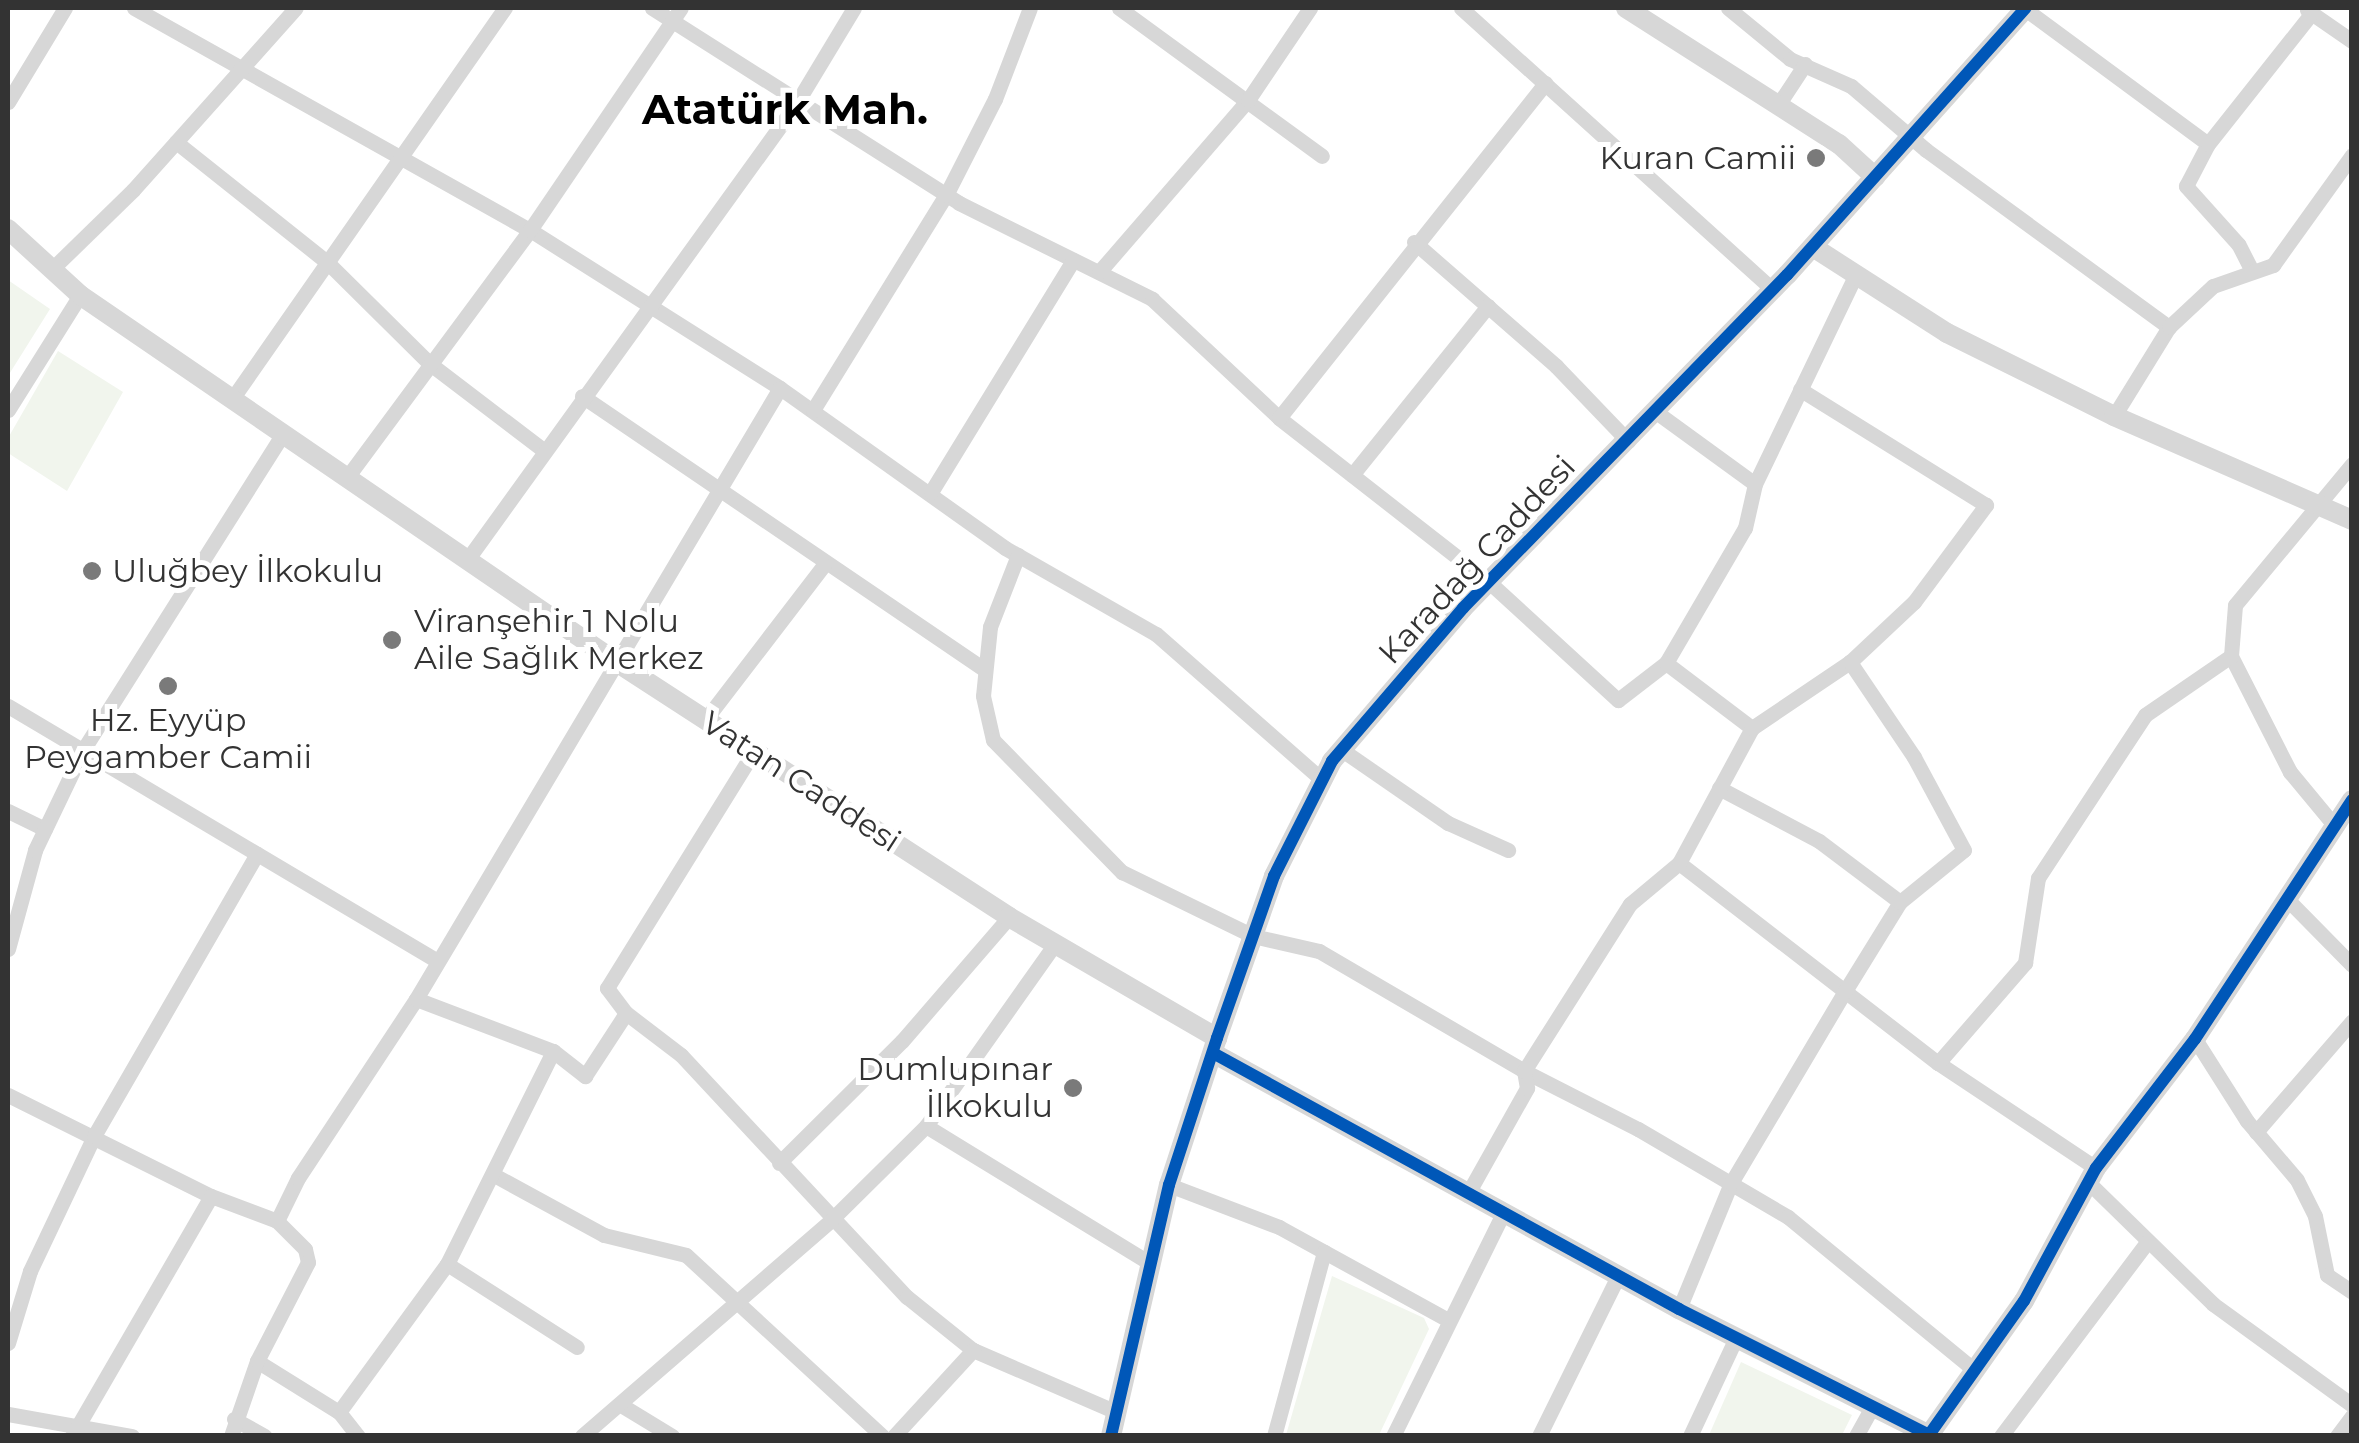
<!DOCTYPE html>
<html>
<head>
<meta charset="utf-8">
<style>
	body { margin:0 }
	#map { position:relative; width:2359px; height:1443px; overflow:hidden; background:#fff; font-family:Montserrat,sans-serif }
	div>[style] { position:absolute }
	.green>* { inset:0; background:#f1f5ed }
	.minor>* { height:15px; margin:-7.5px; padding:0 7.5px; transform-origin:7.5px; border-radius:7.5px; background:#d7d7d7 }
	.tertiary>* { height:20px; margin:-10px; padding:0 10px; transform-origin:10px; border-radius:10px; background:#d7d7d7 }
	.cycleway>* { height:12px; margin:-6px; padding:0 6px; transform-origin:6px; border-radius:6px; background:#0057b8 }
	.dots>* { width:28px; height:28px; translate:-50% -50%; box-sizing:border-box; border:5px solid #fff; border-radius:50% }
	span { translate:-50% -50%; white-space:nowrap; text-align:center; line-height:1.15; -webkit-text-stroke:10px #fff; paint-order:stroke }
	.poi-label { font-size:32px; color:#333 }
	.right { translate:-100% -50%; text-align:right }
	.left { translate:0 -50%; text-align:left }
	.street-label { font-size:32px; color:#333 }
	.district-label { font-size:42px; color:#000; font-weight:700 }
	.frame { position:absolute; inset:0; border:10px solid #333; pointer-events:none }
</style>
</head>
<body>
<div id="map">
	<div class="green">
		<div style="clip-path:polygon(8px 280px,50px 309px,8px 376px)"></div>
		<div style="clip-path:polygon(58px 351px,123px 392px,67px 491px,8px 453px,8px 438px)"></div>
		<div style="clip-path:polygon(1332px 1276px,1424px 1318px,1429px 1329px,1379px 1435px,1286px 1435px)"></div>
		<div style="clip-path:polygon(1741px 1362px,1852px 1415px,1842px 1435px,1709px 1435px)"></div>
	</div>
	<div class="minor">
		<div style="left:134px;top:8px;width:454px;rotate:29.3deg"></div>
		<div style="left:530px;top:230px;width:296px;rotate:32.3deg"></div>
		<div style="left:780px;top:388px;width:276px;rotate:35.4deg"></div>
		<div style="left:1005px;top:548px;width:174px;rotate:29.7deg"></div>
		<div style="left:1156px;top:634px;width:221px;rotate:41.3deg"></div>
		<div style="left:652px;top:8px;width:364px;rotate:32.4deg"></div>
		<div style="left:959px;top:203px;width:216px;rotate:26.4deg"></div>
		<div style="left:1152px;top:299px;width:174px;rotate:43.1deg"></div>
		<div style="left:1279px;top:418px;width:266px;rotate:38deg"></div>
		<div style="left:1489px;top:582px;width:175px;rotate:42.5deg"></div>
		<div style="left:1618px;top:700px;width:61px;rotate:-37.6deg"></div>
		<div style="left:1666px;top:663px;width:156px;rotate:-59.7deg"></div>
		<div style="left:1745px;top:528px;width:45px;rotate:-77.2deg"></div>
		<div style="left:1755px;top:484px;width:233px;rotate:-64.3deg"></div>
		<div style="left:1119px;top:8px;width:251px;rotate:36.1deg"></div>
		<div style="left:1461px;top:8px;width:421px;rotate:42.1deg"></div>
		<div style="left:1728px;top:8px;width:80px;rotate:39.4deg"></div>
		<div style="left:1790px;top:59px;width:67px;rotate:23.9deg"></div>
		<div style="left:1851px;top:86px;width:99px;rotate:40.5deg"></div>
		<div style="left:1926px;top:150px;width:301px;rotate:36.1deg"></div>
		<div style="left:2025px;top:9px;width:227px;rotate:36.4deg"></div>
		<div style="left:2307px;top:10px;width:55px;rotate:34.6deg"></div>
		<div style="left:8px;top:102px;width:110px;rotate:-58.8deg"></div>
		<div style="left:1778px;top:105px;width:49px;rotate:-56.6deg"></div>
		<div style="left:176px;top:142px;width:194px;rotate:38.5deg"></div>
		<div style="left:328px;top:263px;width:142px;rotate:44.7deg"></div>
		<div style="left:429px;top:363px;width:142px;rotate:37.3deg"></div>
		<div style="left:1414px;top:242px;width:189px;rotate:41.1deg"></div>
		<div style="left:1556px;top:366px;width:104px;rotate:46.2deg"></div>
		<div style="left:53px;top:268px;width:112px;rotate:-44.3deg"></div>
		<div style="left:133px;top:190px;width:244px;rotate:-48.2deg"></div>
		<div style="left:2252px;top:271px;width:30px;rotate:-117deg"></div>
		<div style="left:2238px;top:244px;width:78px;rotate:-131.9deg"></div>
		<div style="left:2186px;top:186px;width:47px;rotate:-62.4deg"></div>
		<div style="left:2208px;top:144px;width:166px;rotate:-51.6deg"></div>
		<div style="left:1099px;top:272px;width:228px;rotate:-49.1deg"></div>
		<div style="left:1248px;top:100px;width:111px;rotate:-56deg"></div>
		<div style="left:582px;top:396px;width:487px;rotate:34.2deg"></div>
		<div style="left:232px;top:399px;width:477px;rotate:-55.1deg"></div>
		<div style="left:8px;top:410px;width:136px;rotate:-57.9deg"></div>
		<div style="left:813px;top:410px;width:253px;rotate:-58.3deg"></div>
		<div style="left:946px;top:195px;width:108px;rotate:-63deg"></div>
		<div style="left:995px;top:99px;width:97px;rotate:-69deg"></div>
		<div style="left:1656px;top:412px;width:122px;rotate:36deg"></div>
		<div style="left:2114px;top:416px;width:105px;rotate:-58.3deg"></div>
		<div style="left:2169px;top:327px;width:60px;rotate:-43deg"></div>
		<div style="left:2213px;top:286px;width:64px;rotate:-19.3deg"></div>
		<div style="left:2273px;top:265px;width:135px;rotate:-54.3deg"></div>
		<div style="left:1279px;top:418px;width:428px;rotate:-51.5deg"></div>
		<div style="left:1352px;top:475px;width:217px;rotate:-51.2deg"></div>
		<div style="left:348px;top:476px;width:306px;rotate:-53.5deg"></div>
		<div style="left:530px;top:230px;width:268px;rotate:-55.8deg"></div>
		<div style="left:931px;top:492px;width:272px;rotate:-58.5deg"></div>
		<div style="left:1018px;top:555px;width:77px;rotate:111.3deg"></div>
		<div style="left:990px;top:627px;width:69px;rotate:95.8deg"></div>
		<div style="left:983px;top:696px;width:45px;rotate:77.2deg"></div>
		<div style="left:993px;top:740px;width:185px;rotate:45.7deg"></div>
		<div style="left:1122px;top:872px;width:146px;rotate:26deg"></div>
		<div style="left:1253px;top:936px;width:68px;rotate:12.8deg"></div>
		<div style="left:1319px;top:951px;width:238px;rotate:30.3deg"></div>
		<div style="left:1524px;top:1071px;width:128px;rotate:27deg"></div>
		<div style="left:1638px;top:1129px;width:174px;rotate:30.4deg"></div>
		<div style="left:1788px;top:1217px;width:238px;rotate:39.4deg"></div>
		<div style="left:467px;top:560px;width:562px;rotate:-54.19deg"></div>
		<div style="left:796px;top:104px;width:112px;rotate:-58.9deg"></div>
		<div style="left:1666px;top:663px;width:108px;rotate:37.1deg"></div>
		<div style="left:8px;top:706px;width:500px;rotate:30.7deg"></div>
		<div style="left:705px;top:720px;width:195px;rotate:-52.5deg"></div>
		<div style="left:1342px;top:750px;width:129px;rotate:34.6deg"></div>
		<div style="left:1448px;top:823px;width:66px;rotate:24.2deg"></div>
		<div style="left:754px;top:751px;width:279px;rotate:121.8deg"></div>
		<div style="left:607px;top:988px;width:31px;rotate:53deg"></div>
		<div style="left:626px;top:1013px;width:69px;rotate:37.4deg"></div>
		<div style="left:681px;top:1055px;width:331px;rotate:47deg"></div>
		<div style="left:907px;top:1297px;width:85px;rotate:38.8deg"></div>
		<div style="left:973px;top:1350px;width:154px;rotate:23.4deg"></div>
		<div style="left:1719px;top:788px;width:113px;rotate:27.9deg"></div>
		<div style="left:1819px;top:841px;width:101px;rotate:37deg"></div>
		<div style="left:8px;top:811px;width:41px;rotate:25.9deg"></div>
		<div style="left:2334px;top:825px;width:69px;rotate:-129.7deg"></div>
		<div style="left:2290px;top:772px;width:130px;rotate:-117deg"></div>
		<div style="left:2231px;top:656px;width:51px;rotate:-85.5deg"></div>
		<div style="left:2235px;top:605px;width:183px;rotate:-50.3deg"></div>
		<div style="left:1679px;top:863px;width:327px;rotate:37.7deg"></div>
		<div style="left:1938px;top:1063px;width:190px;rotate:33.6deg"></div>
		<div style="left:2285px;top:897px;width:95px;rotate:45.4deg"></div>
		<div style="left:8px;top:949px;width:103px;rotate:-74.7deg"></div>
		<div style="left:35px;top:850px;width:111px;rotate:-64.4deg"></div>
		<div style="left:83px;top:750px;width:374px;rotate:-57.7deg"></div>
		<div style="left:416px;top:999px;width:147px;rotate:20.8deg"></div>
		<div style="left:553px;top:1051px;width:41px;rotate:38deg"></div>
		<div style="left:585px;top:1076px;width:75px;rotate:-56.9deg"></div>
		<div style="left:2195px;top:1039px;width:97px;rotate:57.6deg"></div>
		<div style="left:2247px;top:1121px;width:77px;rotate:49.7deg"></div>
		<div style="left:2297px;top:1180px;width:40px;rotate:63.4deg"></div>
		<div style="left:2315px;top:1216px;width:60px;rotate:78.5deg"></div>
		<div style="left:2327px;top:1275px;width:30px;rotate:34deg"></div>
		<div style="left:1938px;top:1063px;width:133px;rotate:-49deg"></div>
		<div style="left:2025px;top:963px;width:86px;rotate:-81.3deg"></div>
		<div style="left:2038px;top:878px;width:195px;rotate:-56.7deg"></div>
		<div style="left:2145px;top:715px;width:104px;rotate:-34.5deg"></div>
		<div style="left:8px;top:1095px;width:227px;rotate:26.5deg"></div>
		<div style="left:211px;top:1196px;width:71px;rotate:20.7deg"></div>
		<div style="left:926px;top:1126px;width:263px;rotate:31.5deg"></div>
		<div style="left:2256px;top:1132px;width:147px;rotate:-49.1deg"></div>
		<div style="left:779px;top:1163px;width:173px;rotate:-44.8deg"></div>
		<div style="left:902px;top:1041px;width:164px;rotate:-49.2deg"></div>
		<div style="left:494px;top:1175px;width:125px;rotate:28.6deg"></div>
		<div style="left:604px;top:1235px;width:84px;rotate:13.7deg"></div>
		<div style="left:686px;top:1255px;width:267px;rotate:42.7deg"></div>
		<div style="left:2088px;top:1182px;width:175px;rotate:44.3deg"></div>
		<div style="left:2213px;top:1304px;width:172px;rotate:36deg"></div>
		<div style="left:1169px;top:1185px;width:118px;rotate:20.9deg"></div>
		<div style="left:1279px;top:1227px;width:193px;rotate:28.8deg"></div>
		<div style="left:1467px;top:1195px;width:123px;rotate:-60.7deg"></div>
		<div style="left:1527px;top:1088px;width:17px;rotate:-100deg"></div>
		<div style="left:1524px;top:1071px;width:198px;rotate:-57.6deg"></div>
		<div style="left:1630px;top:904px;width:64px;rotate:-39.9deg"></div>
		<div style="left:1679px;top:863px;width:153px;rotate:-61.6deg"></div>
		<div style="left:1752px;top:728px;width:118px;rotate:-34deg"></div>
		<div style="left:1850px;top:662px;width:88px;rotate:-43.2deg"></div>
		<div style="left:1914px;top:602px;width:121px;rotate:-53.4deg"></div>
		<div style="left:1986px;top:505px;width:219px;rotate:-148.1deg"></div>
		<div style="left:447px;top:1264px;width:154px;rotate:32.6deg"></div>
		<div style="left:1679px;top:1309px;width:136px;rotate:-67.6deg"></div>
		<div style="left:1731px;top:1183px;width:223px;rotate:-59.3deg"></div>
		<div style="left:1845px;top:991px;width:105px;rotate:-58.3deg"></div>
		<div style="left:1900px;top:902px;width:82px;rotate:-39.1deg"></div>
		<div style="left:1964px;top:850px;width:106px;rotate:-118.3deg"></div>
		<div style="left:1914px;top:757px;width:115px;rotate:-124deg"></div>
		<div style="left:8px;top:1343px;width:75px;rotate:-73deg"></div>
		<div style="left:30px;top:1271px;width:149px;rotate:-64.6deg"></div>
		<div style="left:94px;top:1136px;width:326px;rotate:-60deg"></div>
		<div style="left:257px;top:1361px;width:97px;rotate:31.9deg"></div>
		<div style="left:339px;top:1412px;width:31px;rotate:52deg"></div>
		<div style="left:621px;top:1405px;width:60px;rotate:31.3deg"></div>
		<div style="left:339px;top:1412px;width:183px;rotate:-53.9deg"></div>
		<div style="left:447px;top:1264px;width:238px;rotate:-63.5deg"></div>
		<div style="left:8px;top:1414px;width:126px;rotate:10.1deg"></div>
		<div style="left:234px;top:1419px;width:35px;rotate:29deg"></div>
		<div style="left:72px;top:1436px;width:277px;rotate:-59.9deg"></div>
		<div style="left:231px;top:1436px;width:79px;rotate:-70.9deg"></div>
		<div style="left:257px;top:1361px;width:111px;rotate:-62.7deg"></div>
		<div style="left:308px;top:1262px;width:13px;rotate:-103deg"></div>
		<div style="left:305px;top:1249px;width:40px;rotate:-135deg"></div>
		<div style="left:277px;top:1221px;width:48px;rotate:-64deg"></div>
		<div style="left:298px;top:1178px;width:214px;rotate:-56.6deg"></div>
		<div style="left:416px;top:999px;width:711px;rotate:-59.22deg"></div>
		<div style="left:582px;top:1436px;width:330px;rotate:-40.9deg"></div>
		<div style="left:831px;top:1220px;width:134px;rotate:-44.7deg"></div>
		<div style="left:926px;top:1126px;width:223px;rotate:-54.7deg"></div>
		<div style="left:894px;top:1436px;width:117px;rotate:-47.4deg"></div>
		<div style="left:1274px;top:1436px;width:191px;rotate:-74.8deg"></div>
		<div style="left:1393px;top:1436px;width:249px;rotate:-63.7deg"></div>
		<div style="left:1539px;top:1436px;width:178px;rotate:-63.7deg"></div>
		<div style="left:1690px;top:1436px;width:108px;rotate:-64.9deg"></div>
		<div style="left:1856px;top:1436px;width:33px;rotate:-61deg"></div>
		<div style="left:2001px;top:1436px;width:244px;rotate:-53deg"></div>
		<div style="left:2337px;top:1436px;width:25px;rotate:-53deg"></div>
	</div>
	<div class="tertiary">
		<div style="left:1626px;top:8px;width:253px;rotate:32.6deg"></div>
		<div style="left:1839px;top:144px;width:49px;rotate:42.5deg"></div>
		<div style="left:8px;top:229px;width:98px;rotate:42.5deg"></div>
		<div style="left:80px;top:295px;width:648px;rotate:34.38deg"></div>
		<div style="left:615px;top:661px;width:470px;rotate:33deg"></div>
		<div style="left:1009px;top:917px;width:241px;rotate:30.2deg"></div>
		<div style="left:1813px;top:247px;width:159px;rotate:32.7deg"></div>
		<div style="left:1947px;top:333px;width:186px;rotate:26.4deg"></div>
		<div style="left:2114px;top:416px;width:260px;rotate:23.6deg"></div>
		<div style="left:1213px;top:1053px;width:532px;rotate:28.78deg"></div>
		<div style="left:1679px;top:1309px;width:280px;rotate:26.7deg"></div>
		<div style="left:1929px;top:1435px;width:164px;rotate:-54.7deg"></div>
		<div style="left:2024px;top:1301px;width:151px;rotate:-61.6deg"></div>
		<div style="left:2096px;top:1168px;width:163px;rotate:-52.5deg"></div>
		<div style="left:2195px;top:1039px;width:286px;rotate:-56.7deg"></div>
		<div style="left:1111px;top:1436px;width:258px;rotate:-77deg"></div>
		<div style="left:1169px;top:1185px;width:155px;rotate:-71.9deg"></div>
		<div style="left:1217px;top:1038px;width:172px;rotate:-70.6deg"></div>
		<div style="left:1274px;top:876px;width:129px;rotate:-63.2deg"></div>
		<div style="left:1332px;top:761px;width:201px;rotate:-49.4deg"></div>
		<div style="left:1463px;top:608px;width:465px;rotate:-45.8deg"></div>
		<div style="left:1787px;top:275px;width:358px;rotate:-48.2deg"></div>
	</div>
	<div class="cycleway">
		<div style="left:1213px;top:1053px;width:532px;rotate:28.78deg"></div>
		<div style="left:1679px;top:1309px;width:280px;rotate:26.7deg"></div>
		<div style="left:1929px;top:1435px;width:164px;rotate:-54.7deg"></div>
		<div style="left:2024px;top:1301px;width:151px;rotate:-61.6deg"></div>
		<div style="left:2096px;top:1168px;width:163px;rotate:-52.5deg"></div>
		<div style="left:2195px;top:1039px;width:286px;rotate:-56.7deg"></div>
		<div style="left:1111px;top:1436px;width:258px;rotate:-77deg"></div>
		<div style="left:1169px;top:1185px;width:155px;rotate:-71.9deg"></div>
		<div style="left:1217px;top:1038px;width:172px;rotate:-70.6deg"></div>
		<div style="left:1274px;top:876px;width:129px;rotate:-63.2deg"></div>
		<div style="left:1332px;top:761px;width:201px;rotate:-49.4deg"></div>
		<div style="left:1463px;top:608px;width:465px;rotate:-45.8deg"></div>
		<div style="left:1787px;top:275px;width:358px;rotate:-48.2deg"></div>
	</div>
	<div class="dots">
		<div style="left:1816px;top:158px;background:#7a7a7a"></div>
		<div style="left:92px;top:571px;background:#7a7a7a"></div>
		<div style="left:392px;top:640px;background:#7a7a7a"></div>
		<div style="left:168px;top:686px;background:#7a7a7a"></div>
		<div style="left:1073px;top:1088px;background:#7a7a7a"></div>
	</div>
	<div class="poi-label">
		<span class="right" style="left:1796px;top:158px">Kuran Camii</span>
		<span class="left" style="left:112px;top:571px">Uluğbey İlkokulu</span>
		<span class="left" style="left:414px;top:640px">Viranşehir 1 Nolu<br>Aile Sağlık Merkez</span>
		<span style="left:168px;top:739px">Hz. Eyyüp<br>Peygamber Camii</span>
		<span class="right" style="left:1053px;top:1088px">Dumlupınar<br>İlkokulu</span>
	</div>
	<div class="street-label">
		<span style="left:1477px;top:560px;rotate:-47deg">Karadağ Caddesi</span>
		<span style="left:801px;top:782px;rotate:33deg">Vatan Caddesi</span>
	</div>
	<div class="district-label">
		<span style="left:785px;top:109px">Atatürk Mah.</span>
	</div>
	<div class="frame"></div>
</div>
</body>
</html>
